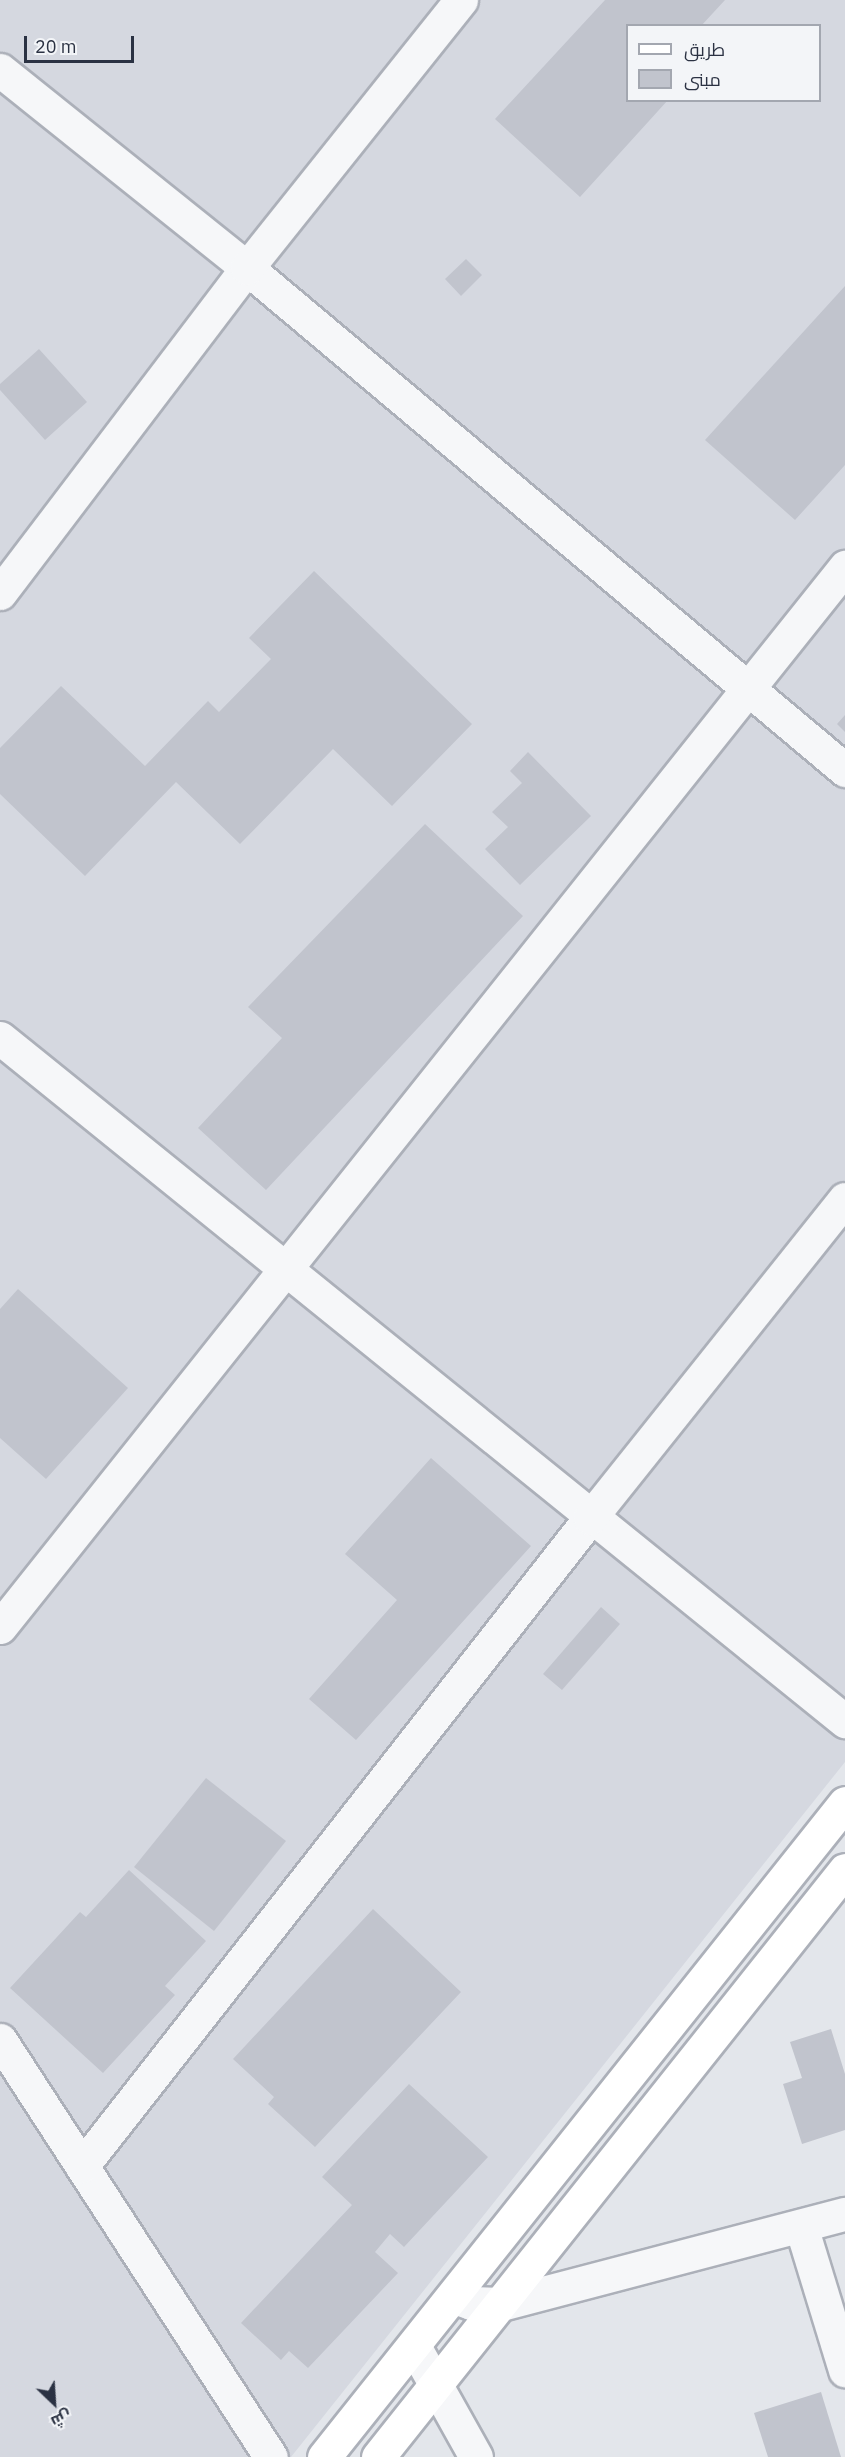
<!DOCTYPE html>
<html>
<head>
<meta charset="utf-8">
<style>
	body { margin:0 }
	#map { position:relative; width:845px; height:2457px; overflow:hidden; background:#e3e6eb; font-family:"IBM Plex Sans",Cairo,sans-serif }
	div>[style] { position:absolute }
	.built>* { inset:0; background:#d5d8e0 }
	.building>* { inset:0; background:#c1c4cd }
	.roads { filter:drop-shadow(2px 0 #acb0b9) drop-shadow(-2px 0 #acb0b9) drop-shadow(0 2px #acb0b9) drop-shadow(0 -2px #acb0b9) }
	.street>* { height:33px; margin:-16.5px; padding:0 16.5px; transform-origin:16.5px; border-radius:16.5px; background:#f6f7f9 }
	.secondary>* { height:33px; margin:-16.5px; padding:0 16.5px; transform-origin:16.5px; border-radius:16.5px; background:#fff }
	span { translate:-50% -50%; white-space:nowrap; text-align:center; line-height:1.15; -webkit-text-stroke:5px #f3f5f8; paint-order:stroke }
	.legend { position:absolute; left:626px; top:24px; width:195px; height:78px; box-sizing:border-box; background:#f3f5f8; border:2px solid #a3a7b0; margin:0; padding:8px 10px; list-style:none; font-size:18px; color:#2b3243 }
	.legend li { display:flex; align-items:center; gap:12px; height:30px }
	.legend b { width:30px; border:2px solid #a3a7b0 }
	.north { position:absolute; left:24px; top:2373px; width:60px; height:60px; -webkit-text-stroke:4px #f3f5f8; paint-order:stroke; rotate:155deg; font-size:16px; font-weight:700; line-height:24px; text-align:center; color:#2b3243 }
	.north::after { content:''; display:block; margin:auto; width:21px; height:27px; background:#2b3243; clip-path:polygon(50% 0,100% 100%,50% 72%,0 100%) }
	.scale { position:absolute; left:24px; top:36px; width:110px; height:27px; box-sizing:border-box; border:3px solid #2b3243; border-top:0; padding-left:8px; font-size:18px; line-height:21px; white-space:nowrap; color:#2b3243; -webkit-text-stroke:4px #f3f5f8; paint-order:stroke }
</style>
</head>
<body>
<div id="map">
	<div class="built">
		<div style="clip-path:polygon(evenodd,0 0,845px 0,845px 1762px,291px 2457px,0 2457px,0 0,628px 26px,820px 26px,820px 100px,628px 100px,628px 26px)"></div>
	</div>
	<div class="building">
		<div style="clip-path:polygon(605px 0,725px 0,701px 26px,628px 26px,628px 100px,668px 100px,580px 197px,495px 119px)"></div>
		<div style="clip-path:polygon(466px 259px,482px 275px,461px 296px,445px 279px)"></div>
		<div style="clip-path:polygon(845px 286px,845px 465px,795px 520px,705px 440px)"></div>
		<div style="clip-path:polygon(39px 349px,87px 402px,45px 440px,0 390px,0 384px)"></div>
		<div style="clip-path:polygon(314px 571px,472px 724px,392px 806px,333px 749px,240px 844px,176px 782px,85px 876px,0 794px,0 748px,61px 686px,145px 766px,208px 701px,219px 712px,271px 659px,249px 638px)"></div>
		<div style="clip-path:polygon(845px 715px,845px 732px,837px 724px)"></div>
		<div style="clip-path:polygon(528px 752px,591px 816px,520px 885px,485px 849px,508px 827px,492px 812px,522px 783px,510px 771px)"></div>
		<div style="clip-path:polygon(425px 824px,523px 916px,266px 1190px,198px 1128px,282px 1038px,248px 1007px)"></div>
		<div style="clip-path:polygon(18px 1289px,128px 1388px,46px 1479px,0 1438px,0 1309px)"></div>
		<div style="clip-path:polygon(431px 1458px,531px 1546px,356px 1740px,309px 1699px,397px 1600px,345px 1554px)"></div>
		<div style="clip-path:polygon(601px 1607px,620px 1624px,562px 1690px,543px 1674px)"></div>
		<div style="clip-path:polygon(206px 1778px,286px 1841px,214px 1931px,134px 1867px)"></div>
		<div style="clip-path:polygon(129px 1870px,206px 1941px,165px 1986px,175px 1995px,103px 2073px,10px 1988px,80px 1912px,86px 1917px)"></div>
		<div style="clip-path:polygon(373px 1909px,461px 1992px,315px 2147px,268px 2104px,274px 2097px,233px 2059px)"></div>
		<div style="clip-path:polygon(831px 2029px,845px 2074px,845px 2130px,802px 2144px,783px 2084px,802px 2078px,790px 2042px)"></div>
		<div style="clip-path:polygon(409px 2084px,488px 2157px,404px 2247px,390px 2234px,375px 2252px,398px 2273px,308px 2368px,289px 2351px,281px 2360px,241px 2323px,352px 2205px,322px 2177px)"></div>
		<div style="clip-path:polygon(821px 2392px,841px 2457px,768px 2457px,754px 2413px)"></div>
	</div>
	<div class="roads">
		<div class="street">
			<div style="left:0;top:70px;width:317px;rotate:38.7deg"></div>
			<div style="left:247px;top:268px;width:781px;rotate:40.01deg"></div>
			<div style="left:0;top:593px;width:408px;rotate:-52.8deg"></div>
			<div style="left:247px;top:268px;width:343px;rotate:-51.4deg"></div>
			<div style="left:0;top:1038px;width:1087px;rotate:38.95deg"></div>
			<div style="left:0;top:1627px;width:1356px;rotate:-51.44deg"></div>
			<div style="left:0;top:2040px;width:497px;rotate:57deg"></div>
			<div style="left:82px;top:2166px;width:823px;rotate:-51.91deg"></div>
			<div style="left:590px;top:1518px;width:408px;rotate:-51.4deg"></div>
			<div style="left:801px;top:2226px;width:151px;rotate:73deg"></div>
			<div style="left:454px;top:2297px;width:18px;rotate:19deg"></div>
			<div style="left:471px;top:2303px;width:30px;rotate:2deg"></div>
			<div style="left:501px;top:2304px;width:356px;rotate:-14.7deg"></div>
			<div style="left:414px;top:2346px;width:127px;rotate:60.8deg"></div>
		</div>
		<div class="secondary">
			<div style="left:324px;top:2457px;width:836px;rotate:-51.46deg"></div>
			<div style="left:378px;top:2457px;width:750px;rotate:-51.5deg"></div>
		</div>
	</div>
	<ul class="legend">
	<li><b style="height:8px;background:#fff"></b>طريق</li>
	<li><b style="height:16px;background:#c1c4cd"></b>مبنى</li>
	</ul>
	<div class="north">ش</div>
	<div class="scale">20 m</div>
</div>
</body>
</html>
